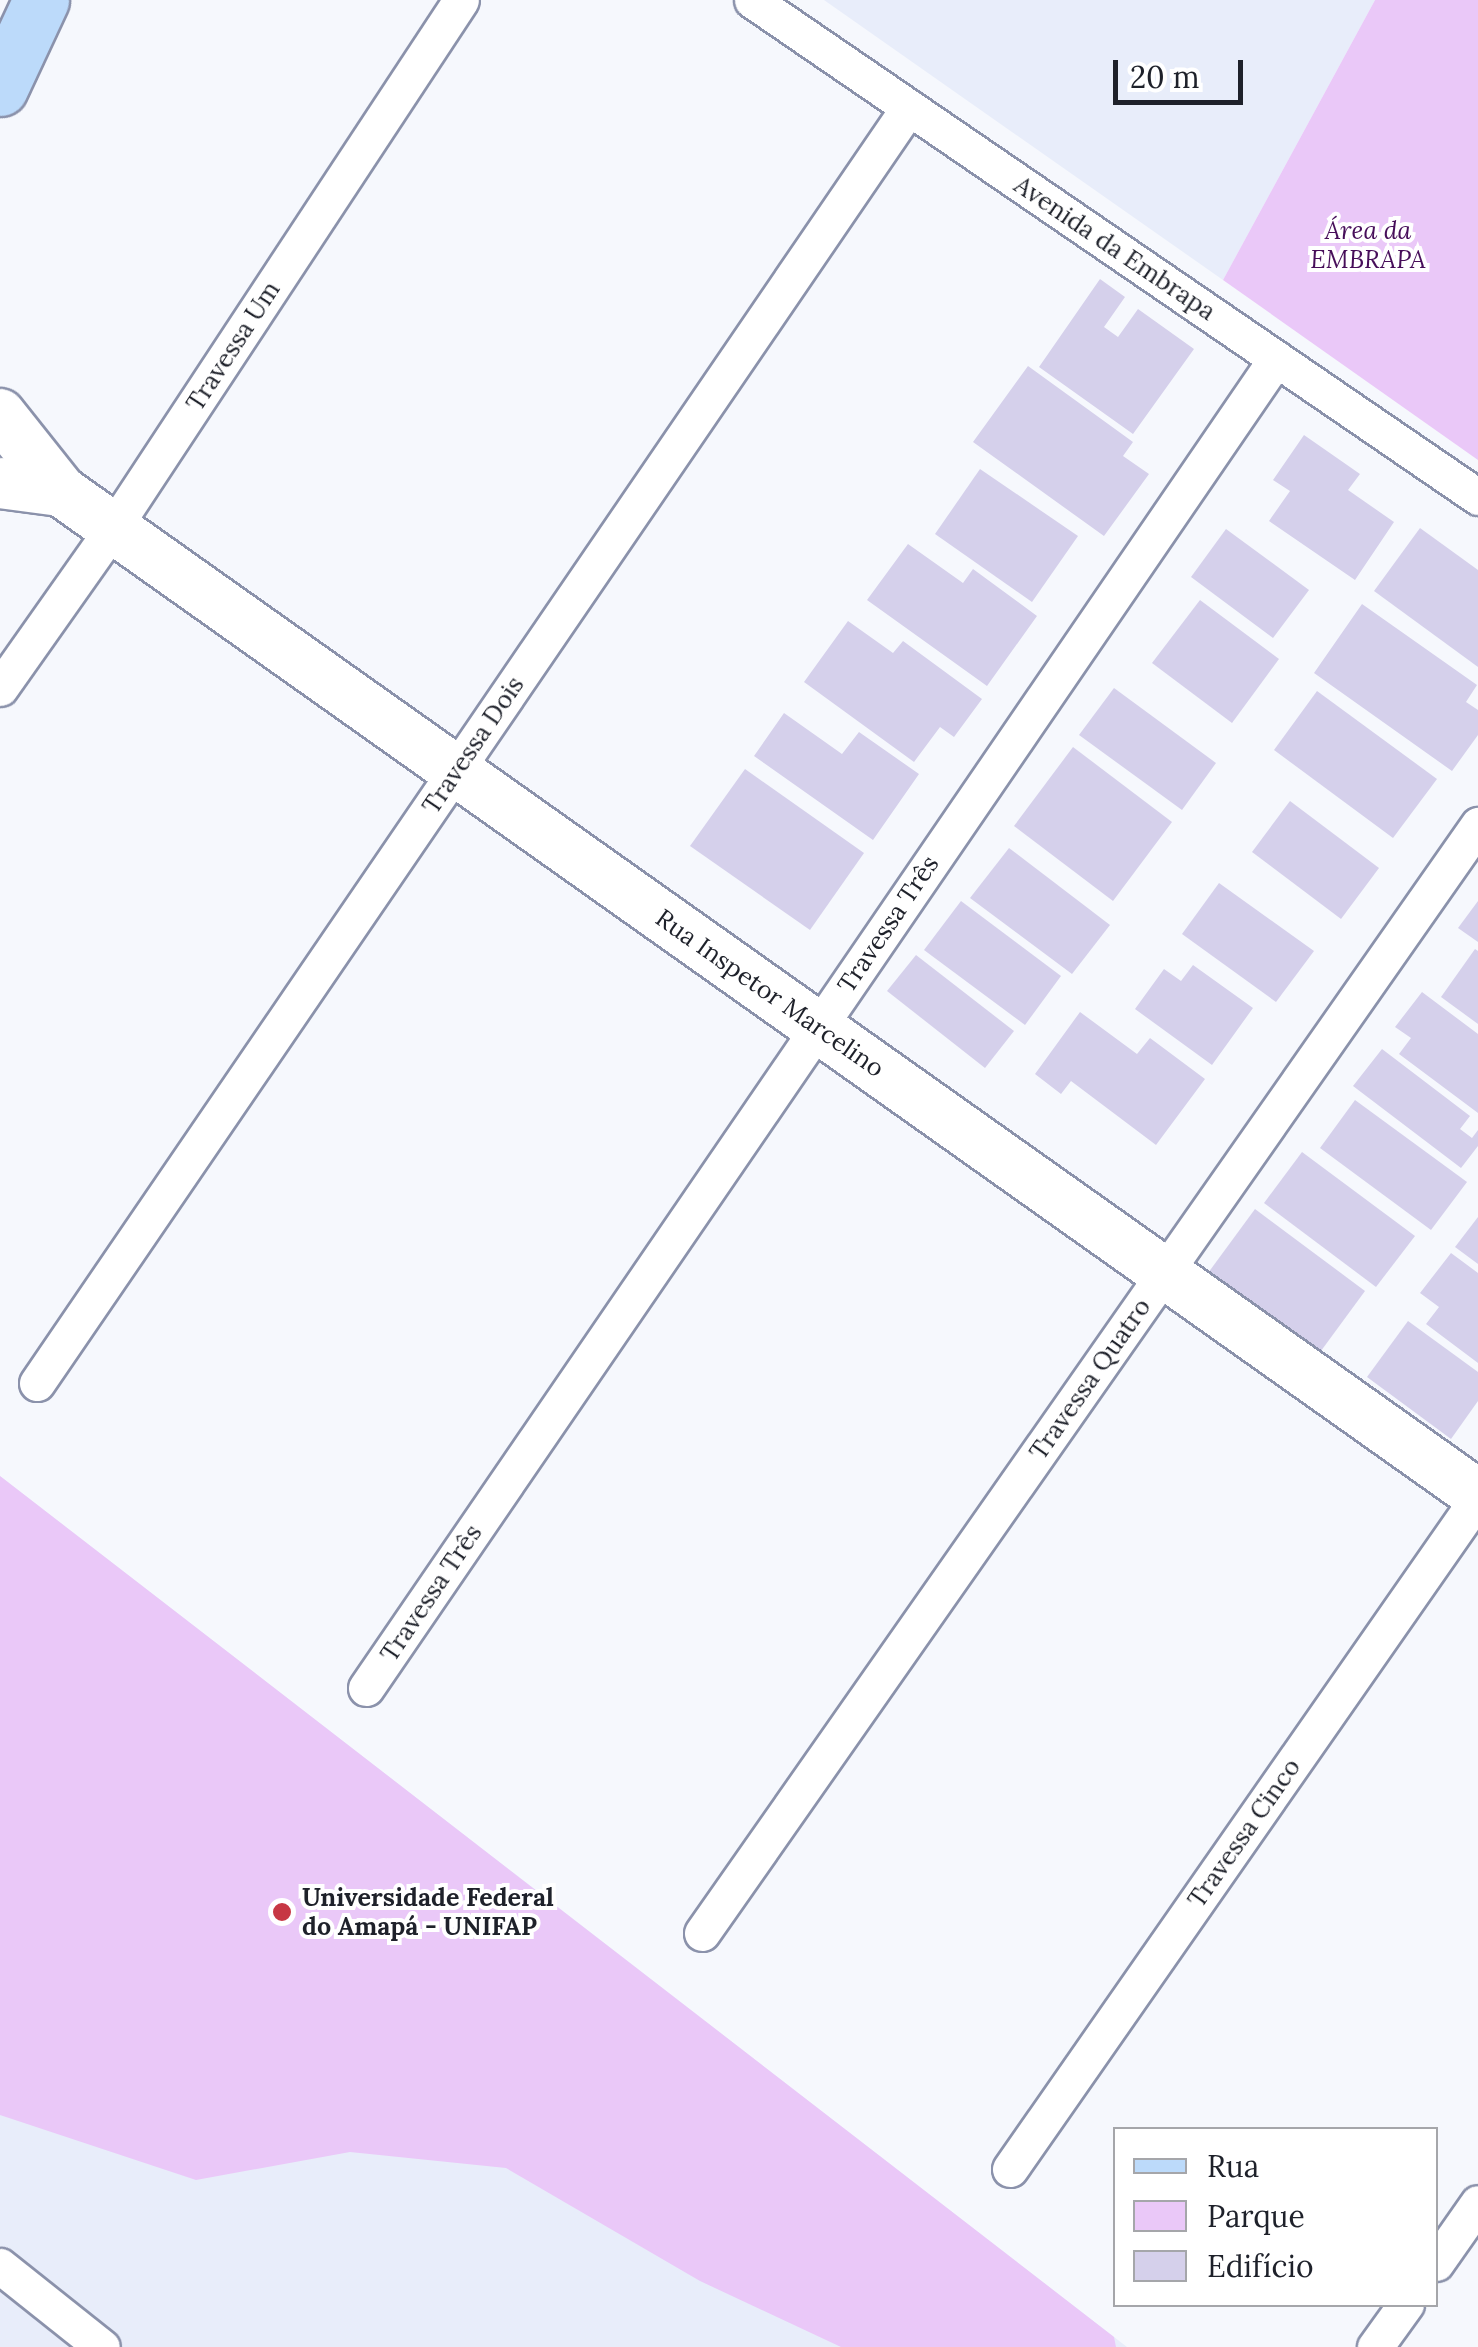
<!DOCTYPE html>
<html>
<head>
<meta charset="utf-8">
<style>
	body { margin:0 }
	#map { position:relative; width:1478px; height:2347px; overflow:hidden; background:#f6f8fd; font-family:Lora,serif }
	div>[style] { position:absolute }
	.built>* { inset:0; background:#e8edfa }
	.green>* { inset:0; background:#eac8f8 }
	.building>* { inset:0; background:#d5d0eb }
	.roads { filter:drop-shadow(2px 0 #8b92ab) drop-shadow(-2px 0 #8b92ab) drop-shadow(0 2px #8b92ab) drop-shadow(0 -2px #8b92ab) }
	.street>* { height:35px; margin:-17.5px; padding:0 17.5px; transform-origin:17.5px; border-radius:17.5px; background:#fff }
	.secondary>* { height:50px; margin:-25px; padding:0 25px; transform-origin:25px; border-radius:25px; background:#fff }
	.primary>* { height:55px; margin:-27.5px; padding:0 27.5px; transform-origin:27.5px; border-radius:27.5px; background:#bcdafa }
	.dots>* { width:28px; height:28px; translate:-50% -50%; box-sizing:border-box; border:5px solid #fff; border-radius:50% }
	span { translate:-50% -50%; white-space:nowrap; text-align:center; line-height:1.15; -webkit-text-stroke:8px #fff; paint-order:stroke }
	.park-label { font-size:25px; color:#470e5a; font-style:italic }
	.street-label { font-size:25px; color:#1e212a }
	.poi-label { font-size:25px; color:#1e212a; font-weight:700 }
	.left { translate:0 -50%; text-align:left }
	.legend { position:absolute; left:1113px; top:2127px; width:325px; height:180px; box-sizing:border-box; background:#fff; border:2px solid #a5a6aa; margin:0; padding:12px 18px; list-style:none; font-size:30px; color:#1e212a }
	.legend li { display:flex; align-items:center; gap:20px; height:50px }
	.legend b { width:50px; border:2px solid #a5a6aa }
	.scale { position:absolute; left:1113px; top:60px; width:130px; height:45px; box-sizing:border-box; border:5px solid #1e212a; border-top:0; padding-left:12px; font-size:30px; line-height:35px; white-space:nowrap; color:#1e212a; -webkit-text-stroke:8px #fff; paint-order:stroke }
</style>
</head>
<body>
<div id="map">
	<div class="built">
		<div style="clip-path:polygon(824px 0,1375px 0,1223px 280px)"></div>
		<div style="clip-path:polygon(0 1476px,1127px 2347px,0 2347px)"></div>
	</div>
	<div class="green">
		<div style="clip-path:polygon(1375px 0,1478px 0,1478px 460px,1223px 280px)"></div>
		<div style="clip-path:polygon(0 1476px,1114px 2337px,1116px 2347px,841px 2347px,700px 2281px,506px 2168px,350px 2152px,196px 2180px,0 2115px)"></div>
	</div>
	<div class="building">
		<div style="clip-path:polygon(1100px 279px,1125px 297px,1104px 327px,1118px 337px,1138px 309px,1194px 349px,1133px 434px,1039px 367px)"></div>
		<div style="clip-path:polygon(1028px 366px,1133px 442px,1123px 456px,1149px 474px,1104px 536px,973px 442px)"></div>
		<div style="clip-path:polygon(1304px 435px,1360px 474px,1348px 490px,1394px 522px,1355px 580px,1269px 521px,1290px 491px,1273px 480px)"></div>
		<div style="clip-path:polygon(980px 469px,1078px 536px,1032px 602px,935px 534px)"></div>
		<div style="clip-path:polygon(1420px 528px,1478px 570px,1478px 667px,1374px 591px)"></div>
		<div style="clip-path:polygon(1226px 529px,1309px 590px,1273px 638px,1191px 577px)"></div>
		<div style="clip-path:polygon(908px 544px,963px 583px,973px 569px,1037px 616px,987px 686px,867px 600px)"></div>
		<div style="clip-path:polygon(1200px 600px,1279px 659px,1232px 723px,1152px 663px)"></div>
		<div style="clip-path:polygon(1362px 604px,1477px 685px,1466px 702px,1478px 710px,1478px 735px,1452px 771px,1314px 673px)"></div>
		<div style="clip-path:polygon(848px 621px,893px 653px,903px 641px,982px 699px,954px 737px,940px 727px,914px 762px,804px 682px)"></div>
		<div style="clip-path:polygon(1114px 688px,1216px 763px,1182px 810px,1079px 735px)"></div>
		<div style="clip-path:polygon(1317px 691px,1437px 779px,1393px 838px,1274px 750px)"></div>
		<div style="clip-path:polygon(784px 713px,842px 754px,859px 732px,919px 774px,873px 840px,754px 756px)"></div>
		<div style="clip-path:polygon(1073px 747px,1172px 822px,1113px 901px,1014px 826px)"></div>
		<div style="clip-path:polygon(745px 769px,864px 853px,810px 930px,690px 846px)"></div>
		<div style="clip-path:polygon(1290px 801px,1379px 868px,1341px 919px,1252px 852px)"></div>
		<div style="clip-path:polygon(1009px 848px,1110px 925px,1072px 974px,970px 898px)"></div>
		<div style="clip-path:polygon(1219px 883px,1314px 951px,1276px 1002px,1182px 934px)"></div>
		<div style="clip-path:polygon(961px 901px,1061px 976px,1025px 1025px,924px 950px)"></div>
		<div style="clip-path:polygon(1478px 901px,1478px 942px,1458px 928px)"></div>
		<div style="clip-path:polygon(1475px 949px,1478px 951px,1478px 1024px,1441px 997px)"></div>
		<div style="clip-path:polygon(916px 955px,1014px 1031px,985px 1068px,887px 991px)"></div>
		<div style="clip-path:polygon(1193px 965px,1253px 1008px,1212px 1065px,1135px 1009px,1164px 969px,1181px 981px)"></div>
		<div style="clip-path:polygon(1422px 992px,1478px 1034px,1478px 1113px,1399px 1054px,1411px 1038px,1395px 1027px)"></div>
		<div style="clip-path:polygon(1080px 1012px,1137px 1054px,1150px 1038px,1205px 1079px,1156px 1145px,1071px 1081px,1061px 1094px,1035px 1074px)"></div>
		<div style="clip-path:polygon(1382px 1049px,1470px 1116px,1460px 1129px,1472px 1138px,1478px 1130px,1478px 1146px,1461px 1168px,1353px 1086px)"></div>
		<div style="clip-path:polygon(1355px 1100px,1467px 1182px,1431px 1230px,1320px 1148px)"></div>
		<div style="clip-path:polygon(1302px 1152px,1415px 1236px,1376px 1287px,1264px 1203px)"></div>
		<div style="clip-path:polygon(1255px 1209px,1365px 1291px,1318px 1355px,1208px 1273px)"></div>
		<div style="clip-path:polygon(1478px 1217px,1478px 1264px,1455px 1247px)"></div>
		<div style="clip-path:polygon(1451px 1253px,1478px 1273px,1478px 1363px,1426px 1324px,1439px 1307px,1420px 1293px)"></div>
		<div style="clip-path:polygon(1408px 1321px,1478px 1372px,1478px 1401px,1451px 1439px,1367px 1377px)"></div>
	</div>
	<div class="roads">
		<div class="street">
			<div style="left:752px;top:0;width:880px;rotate:34.39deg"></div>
			<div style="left:0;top:688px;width:196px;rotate:-54.8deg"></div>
			<div style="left:113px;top:528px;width:632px;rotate:-56.61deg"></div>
			<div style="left:37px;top:1383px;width:1545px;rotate:-55.65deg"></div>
			<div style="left:366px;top:1688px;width:1611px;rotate:-55.6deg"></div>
			<div style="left:702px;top:1933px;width:1353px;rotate:-54.99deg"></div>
			<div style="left:1010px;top:2169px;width:818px;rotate:-55.11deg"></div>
			<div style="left:1436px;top:2263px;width:73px;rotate:-55deg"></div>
			<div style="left:0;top:2266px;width:130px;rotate:38.5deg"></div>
			<div style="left:1375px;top:2347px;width:53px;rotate:-54.2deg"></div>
		</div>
		<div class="secondary">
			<div style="left:0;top:414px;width:98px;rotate:51.6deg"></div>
			<div style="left:61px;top:491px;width:1737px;rotate:35.32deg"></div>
			<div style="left:0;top:483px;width:62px;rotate:7.5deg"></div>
		</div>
		<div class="primary">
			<div style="left:0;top:88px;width:97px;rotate:-65deg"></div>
		</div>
	</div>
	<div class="dots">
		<div style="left:282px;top:1912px;background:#c73744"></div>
	</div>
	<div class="park-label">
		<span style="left:1368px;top:245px">Área da<br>EMBRAPA</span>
	</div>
	<div class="street-label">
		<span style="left:1115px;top:248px;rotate:34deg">Avenida da Embrapa</span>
		<span style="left:233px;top:346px;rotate:-57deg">Travessa Um</span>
		<span style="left:473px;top:745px;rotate:-56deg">Travessa Dois</span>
		<span style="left:888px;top:924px;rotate:-56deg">Travessa Três</span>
		<span style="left:770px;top:993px;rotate:35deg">Rua Inspetor Marcelino</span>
		<span style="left:1090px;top:1379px;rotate:-55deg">Travessa Quatro</span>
		<span style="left:431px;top:1593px;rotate:-56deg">Travessa Três</span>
		<span style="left:1244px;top:1833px;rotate:-55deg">Travessa Cinco</span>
	</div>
	<div class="poi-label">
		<span class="left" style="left:302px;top:1912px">Universidade Federal<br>do Amapá - UNIFAP</span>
	</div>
	<ul class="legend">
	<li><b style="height:12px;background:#bcdafa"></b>Rua</li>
	<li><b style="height:28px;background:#eac8f8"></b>Parque</li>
	<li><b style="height:28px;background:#d5d0eb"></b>Edifício</li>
	</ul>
	<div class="scale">20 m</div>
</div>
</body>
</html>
